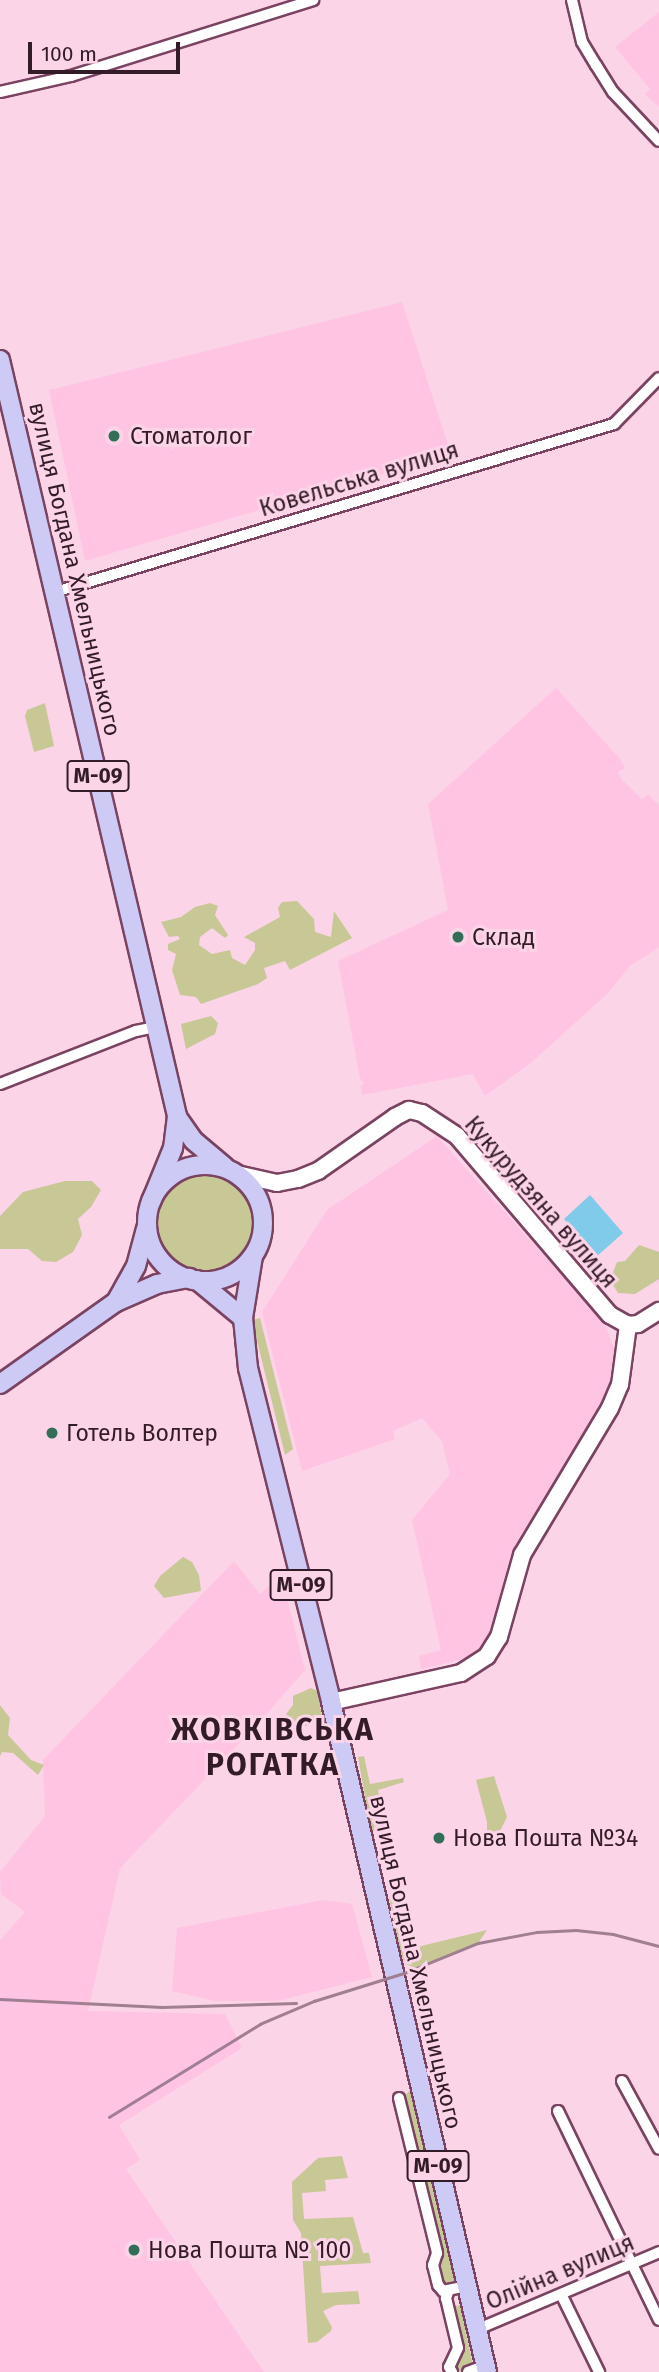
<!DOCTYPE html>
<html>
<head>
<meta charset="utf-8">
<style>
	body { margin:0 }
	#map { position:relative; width:659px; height:2372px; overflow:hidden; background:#fcd4e8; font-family:"Fira Sans",sans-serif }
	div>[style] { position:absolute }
	.built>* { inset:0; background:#ffc4e2 }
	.green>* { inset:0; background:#c8c796 }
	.round { border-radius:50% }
	.water>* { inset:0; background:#80caea }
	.roads { filter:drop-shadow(2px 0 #7a4361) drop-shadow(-2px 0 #7a4361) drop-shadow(0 2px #7a4361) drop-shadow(0 -2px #7a4361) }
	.street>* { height:10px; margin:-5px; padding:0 5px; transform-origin:5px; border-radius:5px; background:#fff }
	.secondary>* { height:16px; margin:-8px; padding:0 8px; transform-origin:8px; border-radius:8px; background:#fff }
	.primary>* { height:18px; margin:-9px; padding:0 9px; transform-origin:9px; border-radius:9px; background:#cdcaf6 }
	.primary>.ring { margin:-9px; padding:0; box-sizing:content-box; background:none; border:18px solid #cdcaf6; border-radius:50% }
	.rail>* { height:2.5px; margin:-1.25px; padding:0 1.25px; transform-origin:1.25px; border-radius:1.25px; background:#a07f90 }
	.dots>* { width:19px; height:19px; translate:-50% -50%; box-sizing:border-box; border:4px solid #fcd4e8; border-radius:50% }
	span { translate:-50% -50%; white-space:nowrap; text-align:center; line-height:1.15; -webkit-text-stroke:6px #fcd4e8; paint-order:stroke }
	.shield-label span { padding:2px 5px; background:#fcd4e8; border:2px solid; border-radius:5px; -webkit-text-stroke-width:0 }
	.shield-label { font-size:21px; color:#331b28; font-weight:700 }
	.poi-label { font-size:23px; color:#331b28 }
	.left { translate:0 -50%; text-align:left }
	.street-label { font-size:23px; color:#331b28 }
	.district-label { font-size:30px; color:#331b28; font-weight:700; letter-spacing:2px }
	.scale { position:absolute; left:28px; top:42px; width:152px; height:32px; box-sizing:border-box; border:4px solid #331b28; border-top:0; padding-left:9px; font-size:21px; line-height:24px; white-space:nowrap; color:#331b28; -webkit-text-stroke:5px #fcd4e8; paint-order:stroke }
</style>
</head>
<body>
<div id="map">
	<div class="built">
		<div style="clip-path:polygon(659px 12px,659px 107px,645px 94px,650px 89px,615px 47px)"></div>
		<div style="clip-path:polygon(402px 302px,451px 454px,85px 561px,49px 390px)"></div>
		<div style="clip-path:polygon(556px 688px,620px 759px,625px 768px,618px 772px,622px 780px,642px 799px,648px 794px,659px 806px,659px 947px,630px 966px,608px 993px,532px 1062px,485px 1096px,473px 1074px,362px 1095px,361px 1085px,364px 1084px,360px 1078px,338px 961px,448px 910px,428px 804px)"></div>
		<div style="clip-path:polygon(437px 1136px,605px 1324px,619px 1362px,584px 1440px,516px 1544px,509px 1559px,497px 1625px,483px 1645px,467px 1658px,421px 1669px,419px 1656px,441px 1650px,412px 1520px,450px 1474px,442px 1441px,422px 1418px,393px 1431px,395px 1439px,302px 1471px,262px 1312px,327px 1210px)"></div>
		<div style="clip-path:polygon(234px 1561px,260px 1594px,281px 1575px,305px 1670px,256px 1726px,120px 1868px,88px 2011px,225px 2014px,242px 2048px,119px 2125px,140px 2160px,126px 2169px,264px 2372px,0 2372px,0 1940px,25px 1912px,1px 1894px,0 1872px,45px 1816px,43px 1760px)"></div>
		<div style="clip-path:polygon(323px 1900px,352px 1904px,372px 1977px,277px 2001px,215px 2001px,172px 1991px,177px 1928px)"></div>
	</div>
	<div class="green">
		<div style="clip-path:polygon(45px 703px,54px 746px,34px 752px,25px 716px,27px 710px)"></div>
		<div style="clip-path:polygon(297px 901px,314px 919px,315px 932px,331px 937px,334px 911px,352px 938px,290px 970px,285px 961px,264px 968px,267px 978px,258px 984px,201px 1004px,196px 997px,180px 995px,172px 970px,176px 954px,168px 950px,168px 944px,180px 939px,178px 936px,169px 937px,161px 922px,181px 917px,195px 907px,210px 903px,218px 906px,215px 915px,228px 935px,225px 938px,212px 928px,200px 937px,199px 945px,212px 954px,230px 950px,232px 958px,245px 965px,255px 950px,255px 943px,244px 937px,280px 917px,278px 908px,282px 902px)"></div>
		<div style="clip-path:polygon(211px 1016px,218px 1023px,215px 1034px,186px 1049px,181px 1024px)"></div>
		<div class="round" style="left:156px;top:1173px;width:100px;height:100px"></div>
		<div style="clip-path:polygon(65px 1181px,92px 1181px,101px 1190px,91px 1207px,78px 1219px,82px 1235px,73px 1252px,56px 1262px,42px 1261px,28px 1249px,0 1249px,0 1216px,23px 1192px)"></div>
		<div style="clip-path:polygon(639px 1245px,659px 1252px,659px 1279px,635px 1294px,618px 1293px,610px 1280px,617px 1262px,625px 1261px)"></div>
		<div style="clip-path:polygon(260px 1318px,293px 1449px,285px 1455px,252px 1320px)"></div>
		<div style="clip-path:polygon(183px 1557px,192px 1562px,199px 1575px,201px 1591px,164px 1598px,154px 1586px,160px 1576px)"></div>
		<div style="clip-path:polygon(311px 1688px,317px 1691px,323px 1721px,298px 1728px,286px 1714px,293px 1705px,293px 1696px)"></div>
		<div style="clip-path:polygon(0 1705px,10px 1718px,8px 1735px,31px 1760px,44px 1765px,38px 1775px,13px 1753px,2px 1752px,0 1756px)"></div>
		<div style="clip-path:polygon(364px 1756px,370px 1784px,403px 1778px,404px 1782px,378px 1790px,387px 1827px,371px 1831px,358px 1757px)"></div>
		<div style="clip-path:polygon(494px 1776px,507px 1817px,499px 1833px,487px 1835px,487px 1822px,476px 1780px)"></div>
		<div style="clip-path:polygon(397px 1896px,409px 1949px,487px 1930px,478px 1943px,408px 1971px,401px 1954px,389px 1897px)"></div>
		<div style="clip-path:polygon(410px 2090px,428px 2166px,417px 2169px,400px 2101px)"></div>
		<div style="clip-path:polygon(342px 2156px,348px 2178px,325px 2180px,326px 2191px,302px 2193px,304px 2219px,353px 2217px,363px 2253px,369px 2253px,371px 2263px,320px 2266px,322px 2293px,358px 2291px,360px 2304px,336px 2305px,323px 2311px,332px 2327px,331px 2331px,317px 2342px,308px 2343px,301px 2233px,293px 2220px,292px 2182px,318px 2158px)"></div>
		<div style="clip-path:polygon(429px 2171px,457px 2289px,443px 2291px,437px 2282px,437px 2253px,418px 2174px)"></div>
		<div style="clip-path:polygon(460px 2305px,473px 2365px,459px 2372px,454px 2371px,452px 2307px)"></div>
	</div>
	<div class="water">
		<div style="clip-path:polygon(590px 1195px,623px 1233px,596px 1257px,564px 1219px)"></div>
	</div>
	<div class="roads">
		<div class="street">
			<div style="left:572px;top:0;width:43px;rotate:76.6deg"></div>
			<div style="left:582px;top:42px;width:27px;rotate:59deg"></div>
			<div style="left:596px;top:65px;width:32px;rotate:58deg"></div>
			<div style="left:613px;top:92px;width:67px;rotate:46.8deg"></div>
			<div style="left:0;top:92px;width:73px;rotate:-12.7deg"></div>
			<div style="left:71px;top:76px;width:254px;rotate:-17.4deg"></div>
			<div style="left:55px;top:592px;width:584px;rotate:-16.73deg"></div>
			<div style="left:614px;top:424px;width:64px;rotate:-45.6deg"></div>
			<div style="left:0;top:1084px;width:146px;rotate:-21.3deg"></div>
			<div style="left:136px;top:1031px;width:19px;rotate:-12deg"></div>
			<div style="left:622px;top:2081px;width:77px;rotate:61.4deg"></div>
			<div style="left:399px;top:2098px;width:160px;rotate:76.2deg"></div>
			<div style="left:437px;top:2253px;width:13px;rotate:108deg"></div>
			<div style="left:433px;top:2265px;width:21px;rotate:76deg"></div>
			<div style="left:438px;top:2285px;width:8px;rotate:50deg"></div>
			<div style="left:443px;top:2291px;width:25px;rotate:-12deg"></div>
			<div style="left:558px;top:2111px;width:232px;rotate:64.2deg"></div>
			<div style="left:449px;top:2290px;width:9px;rotate:111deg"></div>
			<div style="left:446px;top:2298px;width:51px;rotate:76.5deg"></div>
			<div style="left:458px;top:2348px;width:21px;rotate:115deg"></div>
			<div style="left:449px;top:2367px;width:6px;rotate:59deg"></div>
			<div style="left:562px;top:2296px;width:85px;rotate:64deg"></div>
			<div style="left:478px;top:2329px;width:197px;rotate:-23deg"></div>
			<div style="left:468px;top:2372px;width:19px;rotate:-21deg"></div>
		</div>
		<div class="secondary">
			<div style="left:237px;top:1174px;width:41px;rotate:12.7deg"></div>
			<div style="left:277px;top:1183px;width:21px;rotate:-11deg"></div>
			<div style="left:298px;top:1179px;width:22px;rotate:-22deg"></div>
			<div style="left:318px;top:1171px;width:94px;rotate:-35deg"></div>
			<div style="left:395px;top:1117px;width:16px;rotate:-27deg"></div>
			<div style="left:409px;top:1110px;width:13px;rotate:13deg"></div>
			<div style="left:422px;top:1113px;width:42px;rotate:33.3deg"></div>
			<div style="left:457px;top:1136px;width:235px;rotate:49.5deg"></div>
			<div style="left:610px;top:1315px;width:21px;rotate:29deg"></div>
			<div style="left:628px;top:1325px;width:10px;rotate:-6deg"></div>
			<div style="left:638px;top:1324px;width:25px;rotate:-32deg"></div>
			<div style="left:331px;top:1702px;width:133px;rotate:-12.6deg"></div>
			<div style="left:461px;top:1673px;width:31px;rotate:-33deg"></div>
			<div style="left:487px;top:1656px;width:22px;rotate:-58deg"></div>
			<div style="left:499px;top:1637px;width:85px;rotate:-74.3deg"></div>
			<div style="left:522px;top:1555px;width:171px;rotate:-59.1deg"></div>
			<div style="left:610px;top:1408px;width:25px;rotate:-67deg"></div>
			<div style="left:620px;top:1385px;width:61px;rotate:-82.4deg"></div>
		</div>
		<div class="primary">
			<div style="left:0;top:360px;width:776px;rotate:76.82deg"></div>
			<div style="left:177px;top:1116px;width:32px;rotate:97deg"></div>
			<div style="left:173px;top:1148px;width:58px;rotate:112.2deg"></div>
			<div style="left:177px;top:1117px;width:29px;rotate:55deg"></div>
			<div style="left:194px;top:1141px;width:40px;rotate:40deg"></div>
			<div class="ring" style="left:147px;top:1165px;width:98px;height:98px"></div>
			<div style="left:253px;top:1256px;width:63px;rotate:99.2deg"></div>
			<div style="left:243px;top:1318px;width:50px;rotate:84.3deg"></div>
			<div style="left:248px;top:1368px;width:344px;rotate:76deg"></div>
			<div style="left:331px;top:1702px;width:688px;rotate:76.89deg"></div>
			<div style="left:197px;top:1280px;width:60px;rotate:39.6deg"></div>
			<div style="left:116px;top:1302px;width:41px;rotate:-60.9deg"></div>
			<div style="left:136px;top:1266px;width:39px;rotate:-75deg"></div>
			<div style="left:0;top:1384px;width:142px;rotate:-35.3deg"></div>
			<div style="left:116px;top:1302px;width:45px;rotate:-23.7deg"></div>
			<div style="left:157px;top:1284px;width:33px;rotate:-11deg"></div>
		</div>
	</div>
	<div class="rail">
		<div style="left:0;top:1999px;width:162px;rotate:2.8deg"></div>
		<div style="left:162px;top:2007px;width:134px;rotate:-1.7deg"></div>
		<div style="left:109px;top:2117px;width:177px;rotate:-31.6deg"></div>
		<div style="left:260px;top:2024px;width:59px;rotate:-23.1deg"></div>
		<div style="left:314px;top:2001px;width:97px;rotate:-17.3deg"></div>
		<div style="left:407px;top:1972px;width:77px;rotate:-22.2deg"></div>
		<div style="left:478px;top:1943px;width:60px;rotate:-10.6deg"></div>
		<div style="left:537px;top:1932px;width:39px;rotate:-3deg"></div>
		<div style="left:576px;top:1930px;width:37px;rotate:6deg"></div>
		<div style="left:613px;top:1934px;width:48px;rotate:14.6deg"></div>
	</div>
	<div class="dots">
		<div style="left:114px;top:436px;background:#336e59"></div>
		<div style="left:458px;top:937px;background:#336e59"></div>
		<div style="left:52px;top:1433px;background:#336e59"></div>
		<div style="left:439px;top:1838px;background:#336e59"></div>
		<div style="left:134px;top:2250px;background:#336e59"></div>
	</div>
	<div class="shield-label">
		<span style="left:98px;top:776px">М-09</span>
		<span style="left:301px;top:1585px">М-09</span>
		<span style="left:438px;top:2166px">М-09</span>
	</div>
	<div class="poi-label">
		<span class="left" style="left:130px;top:436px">Стоматолог</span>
		<span class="left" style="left:472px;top:937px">Склад</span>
		<span class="left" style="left:66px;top:1433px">Готель Волтер</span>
		<span class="left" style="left:453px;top:1838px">Нова Пошта №34</span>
		<span class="left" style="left:148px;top:2250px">Нова Пошта № 100</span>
	</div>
	<div class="street-label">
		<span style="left:359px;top:479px;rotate:-17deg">Ковельська вулиця</span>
		<span style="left:75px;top:569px;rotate:77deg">вулиця Богдана Хмельницького</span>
		<span style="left:541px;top:1202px;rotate:49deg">Кукурудзяна вулиця</span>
		<span style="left:416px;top:1962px;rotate:77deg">вулиця Богдана Хмельницького</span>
		<span style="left:560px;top:2272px;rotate:-23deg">Олійна вулиця</span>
	</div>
	<div class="district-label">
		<span style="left:273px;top:1747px">ЖОВКІВСЬКА<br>РОГАТКА</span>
	</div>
	<div class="scale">100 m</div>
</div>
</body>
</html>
